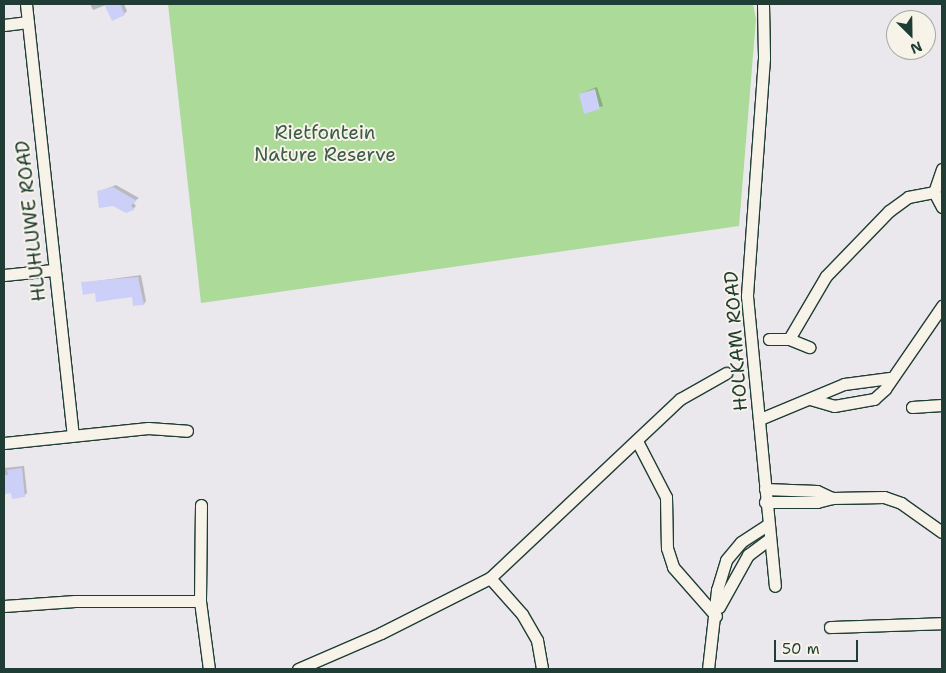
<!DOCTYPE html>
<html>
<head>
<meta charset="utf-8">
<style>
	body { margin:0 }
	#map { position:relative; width:946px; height:673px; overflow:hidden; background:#eae8ed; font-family:"Shantell Sans",sans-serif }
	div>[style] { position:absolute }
	.green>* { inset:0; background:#abda99 }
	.shadow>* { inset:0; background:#0003 }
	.building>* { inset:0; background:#cccff8 }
	.roads { filter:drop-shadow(1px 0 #1f3d34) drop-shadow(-1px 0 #1f3d34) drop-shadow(0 1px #1f3d34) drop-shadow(0 -1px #1f3d34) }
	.minor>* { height:11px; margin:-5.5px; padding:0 5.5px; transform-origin:5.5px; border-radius:5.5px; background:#f7f3e8 }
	span { translate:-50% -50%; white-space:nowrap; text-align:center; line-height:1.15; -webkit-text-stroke:4px #f7f3e8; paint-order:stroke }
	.park-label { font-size:19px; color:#3b5c48 }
	.street-label { font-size:19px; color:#1f3d34 }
	.frame { position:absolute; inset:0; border:5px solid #1f3d34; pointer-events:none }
	.north { position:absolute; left:886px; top:10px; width:50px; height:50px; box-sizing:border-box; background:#f7f3e8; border:1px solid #a1aaa0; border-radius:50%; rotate:157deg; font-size:14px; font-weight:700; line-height:20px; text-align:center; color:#1f3d34 }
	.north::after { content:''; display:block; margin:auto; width:18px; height:22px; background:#1f3d34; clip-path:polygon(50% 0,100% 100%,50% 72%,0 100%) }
	.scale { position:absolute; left:774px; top:640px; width:84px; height:22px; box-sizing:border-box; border:2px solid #1f3d34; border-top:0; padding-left:6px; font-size:15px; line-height:18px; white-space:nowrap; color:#1f3d34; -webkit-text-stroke:4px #f7f3e8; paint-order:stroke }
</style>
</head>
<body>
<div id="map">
	<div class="green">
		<div style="clip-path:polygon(168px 4px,753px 4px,756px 19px,739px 226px,201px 303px)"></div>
	</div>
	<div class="shadow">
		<div style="clip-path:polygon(90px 4px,124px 4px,127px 11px,124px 14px,106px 5px,93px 10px)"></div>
		<div style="clip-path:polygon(597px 87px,603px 106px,585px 112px,580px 94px)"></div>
		<div style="clip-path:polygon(116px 185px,139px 198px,133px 202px,136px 206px,133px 209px,126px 212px,98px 192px)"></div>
		<div style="clip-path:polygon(141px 275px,146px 301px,144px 304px,133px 295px,96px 292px,82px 283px)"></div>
		<div style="clip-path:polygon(24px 466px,27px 493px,24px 496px,4px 492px,4px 468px)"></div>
	</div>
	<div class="building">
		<div style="clip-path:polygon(104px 4px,120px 4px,125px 15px,112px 21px)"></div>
		<div style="clip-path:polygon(595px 89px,600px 109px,584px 114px,579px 94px)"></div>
		<div style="clip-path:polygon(113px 187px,137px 201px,131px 205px,134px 210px,126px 213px,113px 206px,99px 208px,97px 191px)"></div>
		<div style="clip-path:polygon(138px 277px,144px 305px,133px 306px,132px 297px,96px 302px,95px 293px,83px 295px,81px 282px)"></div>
		<div style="clip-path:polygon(22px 468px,25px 497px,12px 499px,11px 493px,4px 494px,4px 475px,8px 475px,7px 470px)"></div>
	</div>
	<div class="roads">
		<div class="minor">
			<div style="left:26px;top:4px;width:434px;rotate:83.8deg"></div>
			<div style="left:763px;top:4px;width:54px;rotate:88.9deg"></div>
			<div style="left:764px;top:58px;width:239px;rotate:94.1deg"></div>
			<div style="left:747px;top:296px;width:291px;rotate:84.5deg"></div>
			<div style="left:4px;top:25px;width:24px;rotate:-7deg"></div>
			<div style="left:942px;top:169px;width:24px;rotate:109deg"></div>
			<div style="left:934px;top:192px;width:17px;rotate:62deg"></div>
			<div style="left:4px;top:275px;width:49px;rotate:-5.8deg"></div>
			<div style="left:769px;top:339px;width:20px"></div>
			<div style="left:789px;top:339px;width:22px;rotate:22deg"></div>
			<div style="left:789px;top:339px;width:73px;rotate:-59.6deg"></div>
			<div style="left:826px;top:276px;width:91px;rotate:-45.9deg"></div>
			<div style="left:889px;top:211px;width:24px;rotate:-36deg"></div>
			<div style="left:908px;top:197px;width:26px;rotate:-11deg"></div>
			<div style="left:810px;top:399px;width:25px;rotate:16deg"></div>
			<div style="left:834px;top:406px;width:41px;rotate:-9.9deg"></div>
			<div style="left:874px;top:399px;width:15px;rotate:-42deg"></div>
			<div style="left:885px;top:389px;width:101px;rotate:-55.5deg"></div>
			<div style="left:912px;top:407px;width:30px;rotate:-4deg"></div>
			<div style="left:760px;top:419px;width:91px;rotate:-22.6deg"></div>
			<div style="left:844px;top:384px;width:46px;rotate:-7.4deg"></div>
			<div style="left:637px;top:441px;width:63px;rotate:62.6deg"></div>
			<div style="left:666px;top:497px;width:51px;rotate:88.9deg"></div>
			<div style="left:667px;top:548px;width:20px;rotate:72deg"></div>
			<div style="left:673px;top:567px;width:65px;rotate:48.7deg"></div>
			<div style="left:4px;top:443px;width:145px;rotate:-5.9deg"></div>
			<div style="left:148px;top:428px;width:39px;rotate:4deg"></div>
			<div style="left:765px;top:489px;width:52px;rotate:2.2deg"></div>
			<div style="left:817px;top:491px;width:17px;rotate:25deg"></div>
			<div style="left:765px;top:502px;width:52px"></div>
			<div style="left:817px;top:502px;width:16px;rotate:-15deg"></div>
			<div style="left:832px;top:498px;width:52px;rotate:-1.1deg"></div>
			<div style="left:884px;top:497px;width:18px;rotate:19deg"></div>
			<div style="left:901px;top:503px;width:50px;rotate:35.3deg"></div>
			<div style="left:201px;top:505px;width:96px;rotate:90.6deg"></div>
			<div style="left:200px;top:601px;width:69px;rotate:82.5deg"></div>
			<div style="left:490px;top:578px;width:48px;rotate:48.4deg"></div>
			<div style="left:522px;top:614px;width:30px;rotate:60deg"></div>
			<div style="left:537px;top:640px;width:29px;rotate:80deg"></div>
			<div style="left:4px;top:606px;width:71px;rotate:-4deg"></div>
			<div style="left:75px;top:601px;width:125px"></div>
			<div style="left:719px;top:607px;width:60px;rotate:-60.9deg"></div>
			<div style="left:748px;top:555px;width:26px;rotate:-37deg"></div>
			<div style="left:830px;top:627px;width:112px;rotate:-2deg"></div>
			<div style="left:298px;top:669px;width:90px;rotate:-23.4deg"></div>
			<div style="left:381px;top:633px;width:122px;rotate:-26.8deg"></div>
			<div style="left:490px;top:578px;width:261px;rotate:-43.3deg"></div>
			<div style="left:680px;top:399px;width:53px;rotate:-29.5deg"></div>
			<div style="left:708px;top:669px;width:80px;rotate:-83.5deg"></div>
			<div style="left:717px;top:590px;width:31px;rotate:-73deg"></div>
			<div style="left:726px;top:560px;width:23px;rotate:-50deg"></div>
			<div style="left:741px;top:542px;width:31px;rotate:-33deg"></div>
		</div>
	</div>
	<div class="park-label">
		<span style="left:325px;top:144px">Rietfontein<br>Nature Reserve</span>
	</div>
	<div class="street-label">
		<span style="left:31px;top:221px;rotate:-96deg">HLUHLUWE ROAD</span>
		<span style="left:736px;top:341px;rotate:-94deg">HOLKAM ROAD</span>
	</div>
	<div class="frame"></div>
	<div class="north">N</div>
	<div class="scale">50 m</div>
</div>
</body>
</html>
